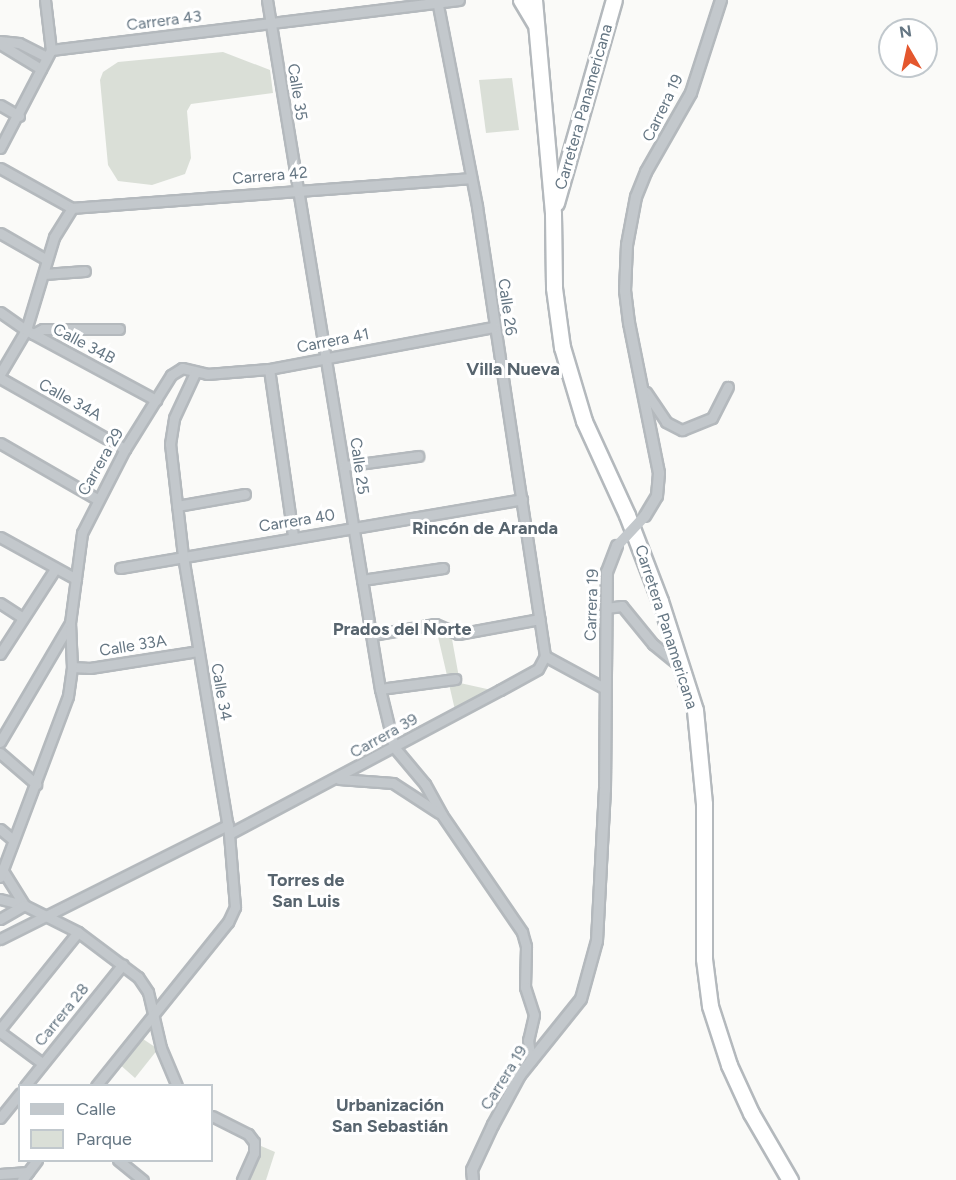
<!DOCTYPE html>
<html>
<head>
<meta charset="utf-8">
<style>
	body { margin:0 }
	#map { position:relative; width:956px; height:1180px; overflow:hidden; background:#fafaf8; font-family:Figtree,sans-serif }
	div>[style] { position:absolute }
	.green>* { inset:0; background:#dadfd7 }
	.roads { filter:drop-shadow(2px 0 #b4b9bd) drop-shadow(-2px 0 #b4b9bd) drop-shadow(0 2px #b4b9bd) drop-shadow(0 -2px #b4b9bd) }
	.minor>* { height:9px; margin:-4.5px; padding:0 4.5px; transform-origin:4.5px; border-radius:4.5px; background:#c3c8cc }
	.tertiary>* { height:10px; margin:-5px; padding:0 5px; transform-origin:5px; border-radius:5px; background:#c3c8cc }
	.trunk>* { height:15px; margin:-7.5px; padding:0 7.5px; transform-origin:7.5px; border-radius:7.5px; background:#fff }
	.tertiary-bridge>* { height:10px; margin:-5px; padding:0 5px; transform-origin:5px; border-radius:5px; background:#c3c8cc }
	span { translate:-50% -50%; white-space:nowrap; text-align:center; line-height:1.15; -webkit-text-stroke:6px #fff; paint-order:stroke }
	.street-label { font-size:16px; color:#657683 }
	.neighbourhood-label { font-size:18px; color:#57646e; font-weight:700 }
	.legend { position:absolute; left:18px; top:1084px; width:195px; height:78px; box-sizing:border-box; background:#fff; border:2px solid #c1c8cd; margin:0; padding:8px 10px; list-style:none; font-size:18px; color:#657683 }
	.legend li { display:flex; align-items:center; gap:12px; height:30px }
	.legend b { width:30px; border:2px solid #c1c8cd }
	.north { position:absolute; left:878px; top:18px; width:60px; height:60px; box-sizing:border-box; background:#fff; border:2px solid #c1c8cd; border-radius:50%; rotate:351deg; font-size:16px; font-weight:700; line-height:24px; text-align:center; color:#657683 }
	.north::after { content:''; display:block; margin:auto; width:21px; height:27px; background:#e4572e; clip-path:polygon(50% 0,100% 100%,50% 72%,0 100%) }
</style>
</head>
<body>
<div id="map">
	<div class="green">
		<div style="clip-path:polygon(223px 52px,270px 70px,273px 93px,191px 104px,187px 111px,191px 158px,185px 174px,152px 185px,118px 181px,108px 165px,100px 80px,103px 72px,118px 62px)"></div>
		<div style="clip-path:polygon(512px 78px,519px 130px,486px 133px,479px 80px)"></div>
		<div style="clip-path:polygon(436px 628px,441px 628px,452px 639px,460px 683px,496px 691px,455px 710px)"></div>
		<div style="clip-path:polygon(140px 1037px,158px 1049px,135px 1078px,118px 1063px)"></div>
		<div style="clip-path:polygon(261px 1146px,275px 1152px,266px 1180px,248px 1180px)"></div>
	</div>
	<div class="roads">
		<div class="minor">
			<div style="left:45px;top:0;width:50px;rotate:83.2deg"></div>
			<div style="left:267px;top:0;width:698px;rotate:80.69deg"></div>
			<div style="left:380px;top:689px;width:60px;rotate:76.4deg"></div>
			<div style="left:394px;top:747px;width:48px;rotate:50deg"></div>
			<div style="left:425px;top:784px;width:35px;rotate:61deg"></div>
			<div style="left:442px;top:815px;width:142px;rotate:55.6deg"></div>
			<div style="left:522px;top:932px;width:15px;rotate:74deg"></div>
			<div style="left:526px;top:946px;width:41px;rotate:91.4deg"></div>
			<div style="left:525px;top:987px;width:29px;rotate:72deg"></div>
			<div style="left:534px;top:1015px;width:26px;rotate:103deg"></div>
			<div style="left:528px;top:1040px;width:21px;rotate:82deg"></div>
			<div style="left:0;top:41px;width:19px;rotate:6deg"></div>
			<div style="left:19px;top:43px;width:31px;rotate:27deg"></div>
			<div style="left:0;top:44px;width:48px;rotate:31.4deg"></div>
			<div style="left:51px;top:50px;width:411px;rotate:-7deg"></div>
			<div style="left:0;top:105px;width:22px;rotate:30deg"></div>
			<div style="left:0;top:148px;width:110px;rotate:-62.5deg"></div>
			<div style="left:0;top:168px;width:82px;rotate:29.1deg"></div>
			<div style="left:72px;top:208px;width:400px;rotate:-4.3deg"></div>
			<div style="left:0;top:233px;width:54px;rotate:29.9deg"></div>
			<div style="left:44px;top:274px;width:41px;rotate:-4.2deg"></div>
			<div style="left:0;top:312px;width:32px;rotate:35deg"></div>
			<div style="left:26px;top:330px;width:148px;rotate:28.3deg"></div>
			<div style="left:33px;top:334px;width:11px;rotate:-27deg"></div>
			<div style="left:43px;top:329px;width:76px"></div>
			<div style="left:269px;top:369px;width:169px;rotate:81.8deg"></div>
			<div style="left:0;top:374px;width:51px;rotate:-59.4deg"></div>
			<div style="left:26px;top:330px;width:97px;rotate:-73.2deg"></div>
			<div style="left:54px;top:237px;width:34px;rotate:-58deg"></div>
			<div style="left:0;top:378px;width:144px;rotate:29.6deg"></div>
			<div style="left:646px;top:392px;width:36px;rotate:56deg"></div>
			<div style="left:666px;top:422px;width:18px;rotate:27deg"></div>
			<div style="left:682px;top:430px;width:32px;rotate:-22deg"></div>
			<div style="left:712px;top:418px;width:35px;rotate:-63deg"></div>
			<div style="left:0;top:443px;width:112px;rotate:30deg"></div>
			<div style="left:344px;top:466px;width:75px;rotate:-7.7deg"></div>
			<div style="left:177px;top:506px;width:69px;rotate:-10deg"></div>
			<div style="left:0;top:537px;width:87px;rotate:28.9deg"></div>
			<div style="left:120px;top:568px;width:408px;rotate:-9.7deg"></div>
			<div style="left:362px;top:580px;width:82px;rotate:-8.4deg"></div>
			<div style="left:0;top:603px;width:27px;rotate:33deg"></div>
			<div style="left:606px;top:608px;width:16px;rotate:-7deg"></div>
			<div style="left:622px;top:606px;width:49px;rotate:50.8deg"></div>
			<div style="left:653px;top:644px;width:32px;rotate:39deg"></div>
			<div style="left:372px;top:635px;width:64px;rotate:-9.9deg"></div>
			<div style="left:435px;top:624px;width:25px;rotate:23deg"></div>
			<div style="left:458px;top:634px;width:83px;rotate:-10.4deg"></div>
			<div style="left:0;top:654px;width:101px;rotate:-57.1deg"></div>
			<div style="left:545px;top:656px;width:67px;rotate:28.5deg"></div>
			<div style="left:72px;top:667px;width:18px;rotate:3deg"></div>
			<div style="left:90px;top:668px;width:109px;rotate:-8.9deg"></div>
			<div style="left:380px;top:689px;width:76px;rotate:-7.6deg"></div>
			<div style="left:0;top:742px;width:138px;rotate:-59.5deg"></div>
			<div style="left:0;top:753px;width:48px;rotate:40.7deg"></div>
			<div style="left:339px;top:779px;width:54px;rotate:4.2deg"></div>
			<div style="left:393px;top:783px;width:55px;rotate:33.1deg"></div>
			<div style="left:0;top:829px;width:17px;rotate:40deg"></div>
			<div style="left:229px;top:834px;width:307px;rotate:-28deg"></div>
			<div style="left:500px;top:690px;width:43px;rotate:-28.9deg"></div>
			<div style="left:538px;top:669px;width:15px;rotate:-62deg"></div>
			<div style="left:545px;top:656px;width:455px;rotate:-98.6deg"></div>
			<div style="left:477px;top:206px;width:210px;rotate:-101deg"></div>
			<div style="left:3px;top:871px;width:40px;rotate:58deg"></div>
			<div style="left:24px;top:905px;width:60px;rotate:26.6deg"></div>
			<div style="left:78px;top:932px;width:75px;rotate:36.9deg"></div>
			<div style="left:138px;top:977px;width:18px;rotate:56deg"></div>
			<div style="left:148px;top:992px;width:57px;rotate:76.9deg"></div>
			<div style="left:161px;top:1048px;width:41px;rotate:67.2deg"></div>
			<div style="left:0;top:877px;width:193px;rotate:-69.4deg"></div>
			<div style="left:68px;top:696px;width:29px;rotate:-82deg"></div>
			<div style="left:72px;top:667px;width:44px;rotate:-92.6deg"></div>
			<div style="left:70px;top:623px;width:91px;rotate:-82.4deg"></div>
			<div style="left:82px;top:533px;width:94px;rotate:-62.9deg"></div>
			<div style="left:125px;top:449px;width:87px;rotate:-58.1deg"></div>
			<div style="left:171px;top:375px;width:13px;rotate:-32deg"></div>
			<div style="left:182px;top:368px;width:26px;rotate:13deg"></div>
			<div style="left:207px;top:374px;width:62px;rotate:-4.6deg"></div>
			<div style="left:269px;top:369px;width:229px;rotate:-10.6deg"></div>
			<div style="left:0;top:899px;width:25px;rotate:14deg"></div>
			<div style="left:0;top:919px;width:28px;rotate:-30deg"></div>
			<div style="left:0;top:939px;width:255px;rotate:-26.6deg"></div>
			<div style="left:0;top:1029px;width:124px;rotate:-51.2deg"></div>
			<div style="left:0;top:1032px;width:52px;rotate:36.4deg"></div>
			<div style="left:25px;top:1086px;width:156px;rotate:-51.2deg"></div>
			<div style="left:96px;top:1086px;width:211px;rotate:-51.2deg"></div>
			<div style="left:228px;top:922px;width:17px;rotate:-65deg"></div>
			<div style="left:235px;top:907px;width:73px;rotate:-94.7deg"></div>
			<div style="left:229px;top:834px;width:282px;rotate:-99.4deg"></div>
			<div style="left:183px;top:556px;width:113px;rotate:-96.6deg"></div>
			<div style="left:170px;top:444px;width:26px;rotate:-81deg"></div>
			<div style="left:174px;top:418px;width:50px;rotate:-65deg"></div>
			<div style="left:212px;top:1116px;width:40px;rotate:26.6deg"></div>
			<div style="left:248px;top:1134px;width:10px;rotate:53deg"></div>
			<div style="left:254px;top:1142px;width:11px;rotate:90deg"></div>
			<div style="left:254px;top:1153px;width:30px;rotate:114deg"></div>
			<div style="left:0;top:1118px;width:32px;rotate:-51deg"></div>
			<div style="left:118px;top:1160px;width:32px;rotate:39deg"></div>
			<div style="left:0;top:1174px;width:28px;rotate:-4deg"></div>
			<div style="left:22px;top:1180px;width:25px;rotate:-53deg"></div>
		</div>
		<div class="tertiary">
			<div style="left:645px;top:516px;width:23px;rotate:-59deg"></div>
			<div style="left:657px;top:496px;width:23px;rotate:-85deg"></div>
			<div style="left:659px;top:473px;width:153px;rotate:-101.3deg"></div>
			<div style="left:629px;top:323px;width:32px;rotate:-97deg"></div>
			<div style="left:625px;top:291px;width:46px;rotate:-87.5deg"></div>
			<div style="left:627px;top:245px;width:49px;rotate:-79.4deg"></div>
			<div style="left:636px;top:197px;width:27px;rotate:-68deg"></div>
			<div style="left:646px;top:172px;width:91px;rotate:-60.3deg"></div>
			<div style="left:691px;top:93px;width:98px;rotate:-72.1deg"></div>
			<div style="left:473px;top:1180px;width:10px;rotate:-96deg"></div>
			<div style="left:472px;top:1170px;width:50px;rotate:-65deg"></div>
			<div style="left:493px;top:1125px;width:57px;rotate:-61.6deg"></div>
			<div style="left:520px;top:1075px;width:97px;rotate:-51.2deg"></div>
			<div style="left:581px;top:999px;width:60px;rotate:-74.6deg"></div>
			<div style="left:597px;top:941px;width:151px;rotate:-87deg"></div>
			<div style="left:605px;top:790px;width:218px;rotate:-89.5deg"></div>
			<div style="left:607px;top:572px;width:28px;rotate:-69deg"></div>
		</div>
		<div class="trunk">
			<div style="left:521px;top:0;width:27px;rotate:59deg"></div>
			<div style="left:534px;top:0;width:215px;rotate:84.9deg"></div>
			<div style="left:553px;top:214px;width:74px;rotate:89.2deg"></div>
			<div style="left:554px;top:288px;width:60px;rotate:82.3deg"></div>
			<div style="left:562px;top:347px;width:77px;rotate:73.4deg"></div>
			<div style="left:584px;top:421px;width:103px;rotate:65.4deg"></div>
			<div style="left:627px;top:515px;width:92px;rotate:69deg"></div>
			<div style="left:660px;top:601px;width:114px;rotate:72.2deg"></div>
			<div style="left:695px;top:710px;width:94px;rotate:84.5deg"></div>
			<div style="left:704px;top:804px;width:155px;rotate:90deg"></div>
			<div style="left:704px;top:959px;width:47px;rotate:82.7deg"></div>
			<div style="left:710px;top:1006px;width:62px;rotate:72.1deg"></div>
			<div style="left:729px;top:1065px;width:53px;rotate:65.4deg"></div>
			<div style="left:751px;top:1113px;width:78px;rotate:59.8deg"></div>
			<div style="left:556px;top:203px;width:211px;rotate:-74.1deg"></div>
		</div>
	</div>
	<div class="tertiary-bridge">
		<div style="left:617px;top:546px;width:41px;rotate:-47deg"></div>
	</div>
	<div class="street-label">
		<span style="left:164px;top:21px;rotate:-7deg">Carrera 43</span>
		<span style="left:297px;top:92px;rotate:81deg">Calle 35</span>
		<span style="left:584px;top:107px;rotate:-74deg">Carretera Panamericana</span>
		<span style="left:663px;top:108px;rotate:-64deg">Carrera 19</span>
		<span style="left:270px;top:176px;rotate:-5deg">Carrera 42</span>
		<span style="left:507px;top:307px;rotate:82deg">Calle 26</span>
		<span style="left:333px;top:341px;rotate:-11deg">Carrera 41</span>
		<span style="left:84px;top:344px;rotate:28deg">Calle 34B</span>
		<span style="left:70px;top:400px;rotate:29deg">Calle 34A</span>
		<span style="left:101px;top:462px;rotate:-60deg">Carrera 29</span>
		<span style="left:359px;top:466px;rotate:82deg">Calle 25</span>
		<span style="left:297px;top:521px;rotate:-9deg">Carrera 40</span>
		<span style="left:592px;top:605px;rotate:-88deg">Carrera 19</span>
		<span style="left:666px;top:627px;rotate:72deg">Carretera Panamericana</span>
		<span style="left:133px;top:646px;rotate:-9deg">Calle 33A</span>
		<span style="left:221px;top:692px;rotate:80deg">Calle 34</span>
		<span style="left:384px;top:736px;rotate:-29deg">Carrera 39</span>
		<span style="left:62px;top:1015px;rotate:-51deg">Carrera 28</span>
		<span style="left:504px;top:1078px;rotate:-58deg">Carrera 19</span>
	</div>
	<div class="neighbourhood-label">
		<span style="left:513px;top:369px">Villa Nueva</span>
		<span style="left:485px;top:528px">Rincón de Aranda</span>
		<span style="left:402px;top:629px">Prados del Norte</span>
		<span style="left:306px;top:891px">Torres de<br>San Luis</span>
		<span style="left:390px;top:1116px">Urbanización<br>San Sebastián</span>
	</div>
	<ul class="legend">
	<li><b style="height:8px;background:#c3c8cc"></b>Calle</li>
	<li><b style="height:16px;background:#dadfd7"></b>Parque</li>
	</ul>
	<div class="north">N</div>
</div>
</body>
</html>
